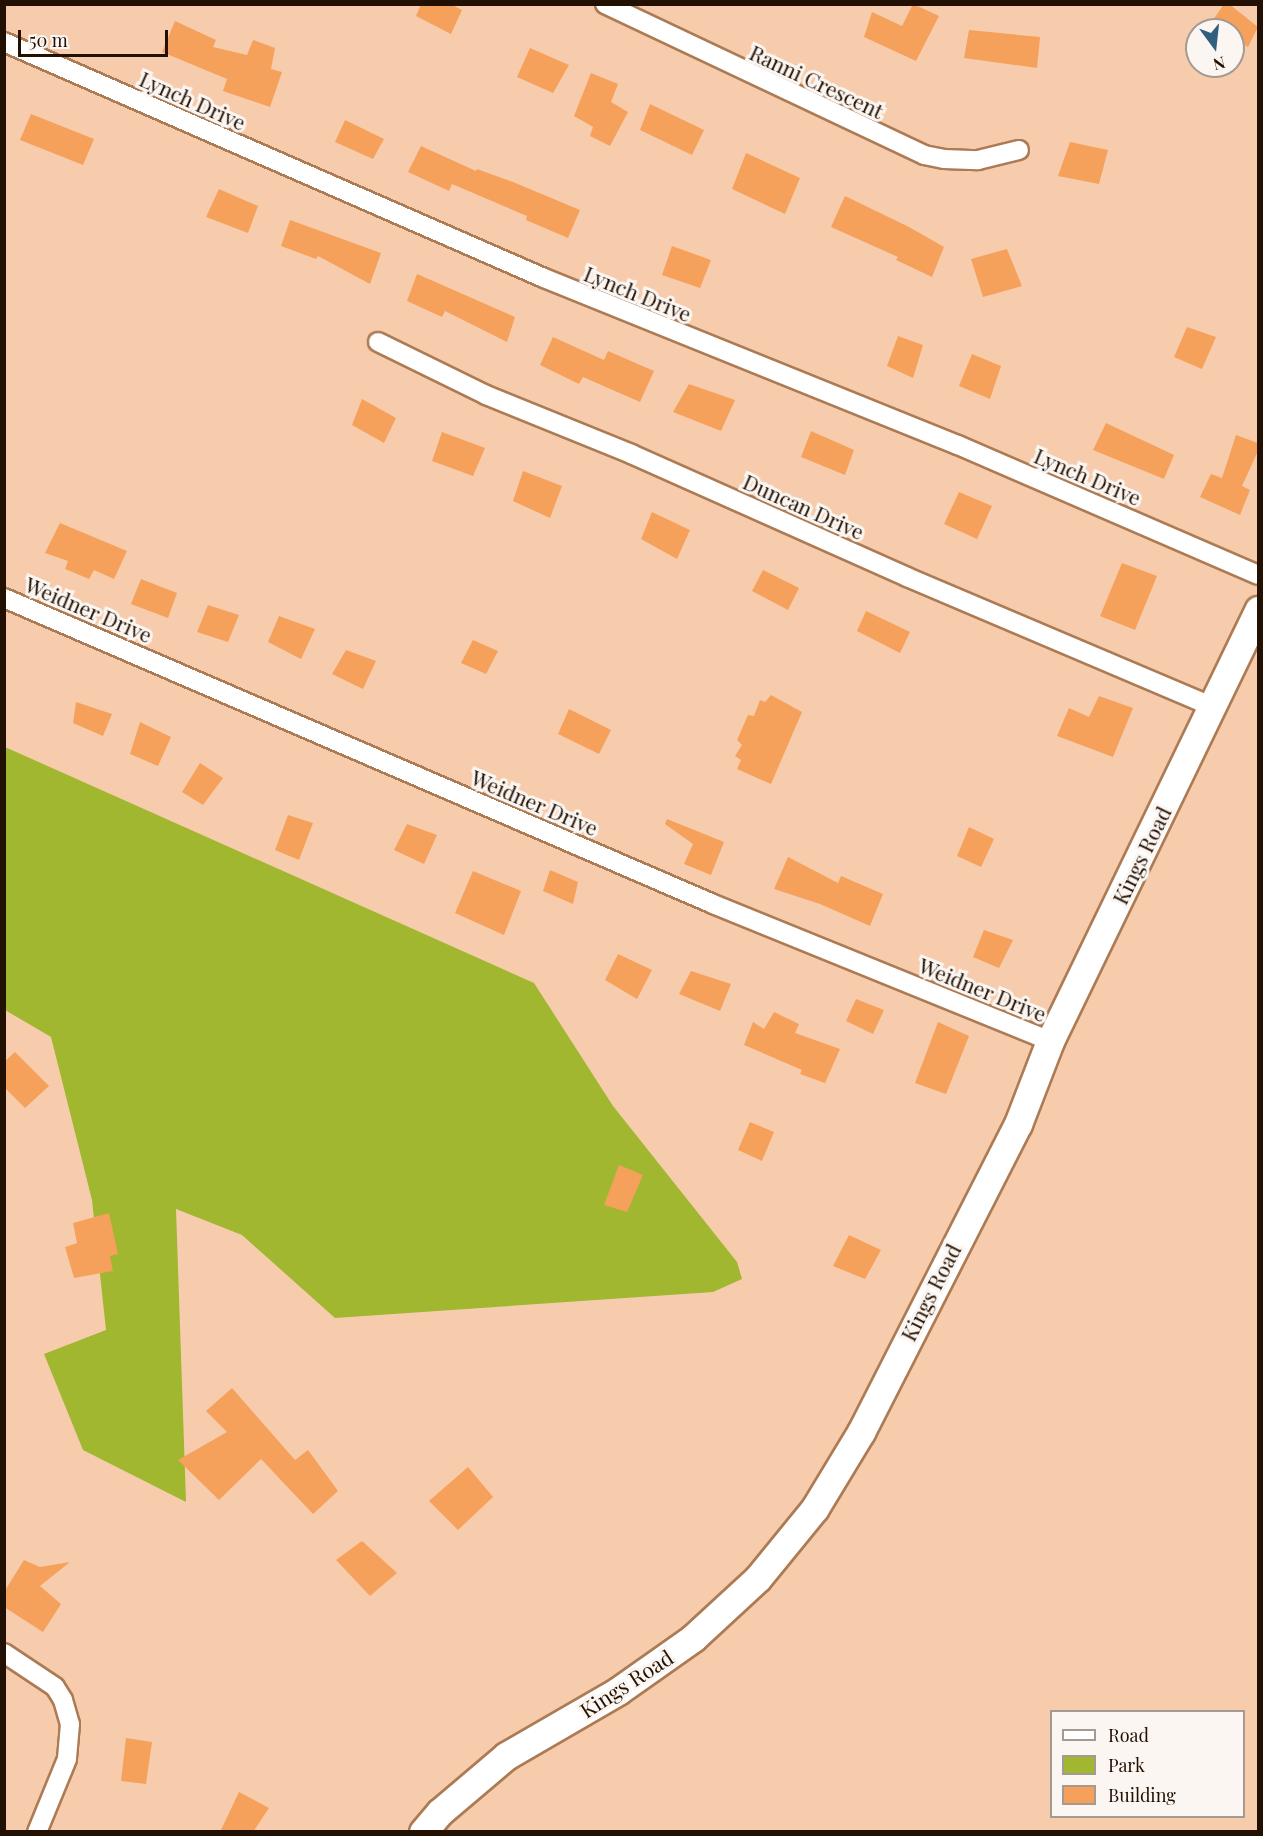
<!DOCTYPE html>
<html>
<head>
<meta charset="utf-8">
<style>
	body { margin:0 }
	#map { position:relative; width:1263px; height:1836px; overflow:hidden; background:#f7ccac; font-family:"Playfair Display",serif }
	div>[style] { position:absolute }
	.green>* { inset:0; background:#a0b72f }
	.building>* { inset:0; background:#f5a15b }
	.roads { filter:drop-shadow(2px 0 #ac7b54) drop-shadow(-2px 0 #ac7b54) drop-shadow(0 2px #ac7b54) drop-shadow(0 -2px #ac7b54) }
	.minor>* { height:18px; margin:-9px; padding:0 9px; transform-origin:9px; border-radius:9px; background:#fff }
	.primary>* { height:27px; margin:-13.5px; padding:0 13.5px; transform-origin:13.5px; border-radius:13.5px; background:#fff }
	span { translate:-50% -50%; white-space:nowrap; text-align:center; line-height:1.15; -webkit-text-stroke:6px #fbf6f2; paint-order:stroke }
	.street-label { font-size:21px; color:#221002 }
	.frame { position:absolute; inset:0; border:6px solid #221002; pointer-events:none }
	.legend { position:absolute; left:1050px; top:1710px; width:195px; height:108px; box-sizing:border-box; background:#fbf6f2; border:2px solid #a49a92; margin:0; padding:8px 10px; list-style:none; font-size:18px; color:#221002 }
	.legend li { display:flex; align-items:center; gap:12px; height:30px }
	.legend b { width:30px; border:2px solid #a49a92 }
	.north { position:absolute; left:1185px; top:18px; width:60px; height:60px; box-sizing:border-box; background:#fbf6f2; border:2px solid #a49a92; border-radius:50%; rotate:165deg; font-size:16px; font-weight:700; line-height:24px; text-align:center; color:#221002 }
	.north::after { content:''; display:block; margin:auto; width:21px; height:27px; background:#30607e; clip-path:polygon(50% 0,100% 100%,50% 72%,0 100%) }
	.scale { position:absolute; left:18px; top:30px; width:150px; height:27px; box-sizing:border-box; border:3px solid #221002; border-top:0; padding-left:8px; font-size:18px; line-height:21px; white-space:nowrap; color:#221002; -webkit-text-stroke:4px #fbf6f2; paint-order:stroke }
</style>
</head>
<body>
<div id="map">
	<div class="green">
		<div style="clip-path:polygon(5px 747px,534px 983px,613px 1106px,737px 1262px,742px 1279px,713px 1292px,335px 1318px,242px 1235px,176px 1209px,186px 1502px,83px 1450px,44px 1354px,106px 1330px,92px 1200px,51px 1037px,5px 1010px)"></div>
	</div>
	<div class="building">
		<div style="clip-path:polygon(421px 4px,450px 4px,462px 10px,451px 34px,416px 16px)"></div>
		<div style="clip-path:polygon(913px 4px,939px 16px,916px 61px,864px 37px,872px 12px,902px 26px)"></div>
		<div style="clip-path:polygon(1224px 4px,1229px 4px,1258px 27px,1248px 47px,1233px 38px,1233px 30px,1206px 30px)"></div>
		<div style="clip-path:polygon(175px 21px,216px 40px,213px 47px,247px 55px,253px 40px,275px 48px,271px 69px,282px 72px,270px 107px,223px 91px,227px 79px,162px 52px)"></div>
		<div style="clip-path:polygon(969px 30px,1040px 37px,1037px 68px,964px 58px)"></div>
		<div style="clip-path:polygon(530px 48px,569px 65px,553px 93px,517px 77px)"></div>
		<div style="clip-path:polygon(591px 73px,618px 84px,611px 102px,628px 112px,610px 146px,590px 136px,593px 127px,574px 116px)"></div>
		<div style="clip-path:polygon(650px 104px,704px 130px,692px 155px,640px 130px)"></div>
		<div style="clip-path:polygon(31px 114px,94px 139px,83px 165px,20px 140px)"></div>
		<div style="clip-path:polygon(345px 120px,384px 139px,373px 159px,335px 142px)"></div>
		<div style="clip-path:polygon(1070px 142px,1108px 150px,1099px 184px,1058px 176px)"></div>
		<div style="clip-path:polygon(421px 146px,476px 171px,477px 169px,513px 182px,580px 210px,568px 238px,526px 220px,527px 216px,452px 184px,449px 191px,408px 172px)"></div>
		<div style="clip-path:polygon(746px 153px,800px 178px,785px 214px,732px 189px)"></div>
		<div style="clip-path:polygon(219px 189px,258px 206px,248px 233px,206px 217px)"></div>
		<div style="clip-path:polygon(845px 196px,909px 227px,944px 247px,932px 277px,896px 260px,898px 257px,831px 227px)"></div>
		<div style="clip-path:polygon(290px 220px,381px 253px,370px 284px,318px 256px,316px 259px,281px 246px)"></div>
		<div style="clip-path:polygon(672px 246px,711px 260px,700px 288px,662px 275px)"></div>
		<div style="clip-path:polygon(1007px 249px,1022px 286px,983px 297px,971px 259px)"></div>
		<div style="clip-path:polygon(417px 274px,515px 317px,507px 342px,445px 311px,442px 317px,407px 301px)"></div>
		<div style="clip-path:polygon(1187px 327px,1216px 337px,1202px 369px,1174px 357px)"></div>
		<div style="clip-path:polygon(898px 336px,923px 345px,913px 378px,887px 366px)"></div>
		<div style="clip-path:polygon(553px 337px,604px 360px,608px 351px,654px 371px,640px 402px,583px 377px,579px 384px,540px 365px)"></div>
		<div style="clip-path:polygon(972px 354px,1001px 366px,990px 399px,959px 386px)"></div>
		<div style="clip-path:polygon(689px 384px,735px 400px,721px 431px,673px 412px)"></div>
		<div style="clip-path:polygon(362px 399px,396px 418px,384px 443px,352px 425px)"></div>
		<div style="clip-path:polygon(1106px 423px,1174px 455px,1164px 479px,1093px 450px)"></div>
		<div style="clip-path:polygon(811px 431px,854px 450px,845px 475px,801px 457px)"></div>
		<div style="clip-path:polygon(442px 432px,485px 448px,473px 476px,432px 461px)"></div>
		<div style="clip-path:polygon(1236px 435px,1258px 443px,1258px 451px,1242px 486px,1250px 490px,1240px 515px,1200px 497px,1211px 474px,1222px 478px)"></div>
		<div style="clip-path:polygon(523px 471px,562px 486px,550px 518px,513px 501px)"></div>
		<div style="clip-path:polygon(959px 492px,992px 506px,977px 539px,944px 524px)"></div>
		<div style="clip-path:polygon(652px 512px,690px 530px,677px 559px,641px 539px)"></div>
		<div style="clip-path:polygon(60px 523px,127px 551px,114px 579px,94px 570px,89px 579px,65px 569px,68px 561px,45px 553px)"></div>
		<div style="clip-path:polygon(1122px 563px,1157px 576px,1135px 630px,1100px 616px)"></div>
		<div style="clip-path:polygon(763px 570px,799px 588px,788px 610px,752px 591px)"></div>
		<div style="clip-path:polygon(141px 579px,177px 593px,168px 618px,131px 604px)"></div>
		<div style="clip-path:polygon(208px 605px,239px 615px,228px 642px,197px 632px)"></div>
		<div style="clip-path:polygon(866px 611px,910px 632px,900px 653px,857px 631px)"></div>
		<div style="clip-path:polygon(279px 616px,315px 629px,301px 659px,268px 642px)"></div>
		<div style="clip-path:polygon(473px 640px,498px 651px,486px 674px,461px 663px)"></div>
		<div style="clip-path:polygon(346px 650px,376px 661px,363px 689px,332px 674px)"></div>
		<div style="clip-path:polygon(771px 695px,802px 712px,771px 784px,737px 769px,741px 760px,735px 756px,742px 745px,737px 740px,748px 715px,754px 716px,760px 700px,765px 702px)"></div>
		<div style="clip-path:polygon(1099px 696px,1133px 708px,1113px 757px,1057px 736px,1069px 708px,1089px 717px)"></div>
		<div style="clip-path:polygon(76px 702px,112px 714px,103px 736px,73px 723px)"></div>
		<div style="clip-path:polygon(569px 709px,611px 730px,599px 754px,558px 734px)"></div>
		<div style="clip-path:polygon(140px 722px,171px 737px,158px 766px,130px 754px)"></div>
		<div style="clip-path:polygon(200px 763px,223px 778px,203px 805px,182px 792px)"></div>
		<div style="clip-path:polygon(288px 815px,313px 823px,299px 860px,275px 850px)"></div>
		<div style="clip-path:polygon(667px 819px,724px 842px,711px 875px,684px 864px,693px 844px,665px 824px)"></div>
		<div style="clip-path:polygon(407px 824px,437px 835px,424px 864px,394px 850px)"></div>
		<div style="clip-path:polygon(969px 827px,994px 839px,981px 867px,957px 856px)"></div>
		<div style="clip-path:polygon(788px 857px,838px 883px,841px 876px,883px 894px,870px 926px,820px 904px,774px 889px)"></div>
		<div style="clip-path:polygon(550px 870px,578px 882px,573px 904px,543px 891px)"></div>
		<div style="clip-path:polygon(473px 871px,521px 891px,504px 935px,455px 913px)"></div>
		<div style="clip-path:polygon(984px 930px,1013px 940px,999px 968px,973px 957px)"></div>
		<div style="clip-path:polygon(618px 954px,652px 970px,637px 999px,605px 980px)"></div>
		<div style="clip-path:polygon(691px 971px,731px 984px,720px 1011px,679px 994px)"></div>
		<div style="clip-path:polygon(856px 999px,884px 1010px,873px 1034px,846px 1021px)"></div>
		<div style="clip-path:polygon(774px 1012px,799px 1024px,795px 1033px,840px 1049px,825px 1083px,800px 1074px,802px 1070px,744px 1045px,753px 1022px,764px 1029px)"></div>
		<div style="clip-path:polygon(938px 1022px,969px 1036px,946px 1094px,915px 1083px)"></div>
		<div style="clip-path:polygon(15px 1052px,49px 1086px,25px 1108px,4px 1087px,4px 1062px)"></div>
		<div style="clip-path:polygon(750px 1122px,774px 1132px,762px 1161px,738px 1150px)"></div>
		<div style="clip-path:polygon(619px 1165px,643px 1175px,627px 1212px,604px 1205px)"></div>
		<div style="clip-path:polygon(109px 1213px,118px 1254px,110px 1256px,113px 1271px,74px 1278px,65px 1247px,77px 1243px,73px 1223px)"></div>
		<div style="clip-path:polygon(849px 1235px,881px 1250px,865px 1279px,833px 1266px)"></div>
		<div style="clip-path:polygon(232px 1388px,295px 1460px,308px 1450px,338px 1491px,313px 1514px,261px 1459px,219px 1500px,178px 1460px,227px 1432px,206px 1411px)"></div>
		<div style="clip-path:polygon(468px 1467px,493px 1497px,458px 1530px,429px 1501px)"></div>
		<div style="clip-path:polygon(362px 1541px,397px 1573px,370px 1596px,336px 1560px)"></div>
		<div style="clip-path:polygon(24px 1560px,40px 1567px,70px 1562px,40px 1586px,61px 1604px,43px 1632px,4px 1607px,4px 1592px)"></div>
		<div style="clip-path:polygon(126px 1738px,152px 1742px,146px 1784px,121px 1781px)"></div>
		<div style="clip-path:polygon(239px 1792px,269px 1808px,253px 1832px,220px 1832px)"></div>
	</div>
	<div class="roads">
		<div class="minor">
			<div style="left:605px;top:4px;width:353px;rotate:25.3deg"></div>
			<div style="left:924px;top:155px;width:20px;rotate:11deg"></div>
			<div style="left:944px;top:159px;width:34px;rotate:2deg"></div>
			<div style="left:978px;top:160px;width:42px;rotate:-13.7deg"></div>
			<div style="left:4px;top:42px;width:589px;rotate:23.61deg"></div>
			<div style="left:544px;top:278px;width:446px;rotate:22deg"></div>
			<div style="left:958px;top:445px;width:327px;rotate:23.4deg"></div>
			<div style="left:378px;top:342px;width:120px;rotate:26.1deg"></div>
			<div style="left:486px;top:395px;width:157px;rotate:22.1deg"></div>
			<div style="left:631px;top:454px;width:302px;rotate:24deg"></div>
			<div style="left:907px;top:577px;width:333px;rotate:23deg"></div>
			<div style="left:4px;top:598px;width:772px;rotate:23.34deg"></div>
			<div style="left:713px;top:904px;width:364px;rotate:22.1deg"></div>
			<div style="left:4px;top:1653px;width:61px;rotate:33.7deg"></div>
			<div style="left:55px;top:1687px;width:15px;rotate:58deg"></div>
			<div style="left:63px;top:1700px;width:25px;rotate:74deg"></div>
			<div style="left:70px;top:1724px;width:35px;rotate:95deg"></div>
			<div style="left:67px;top:1759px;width:79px;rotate:112.3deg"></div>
		</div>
		<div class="primary">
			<div style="left:423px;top:1832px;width:26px;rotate:-50deg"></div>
			<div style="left:440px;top:1812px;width:87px;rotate:-40.3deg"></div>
			<div style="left:506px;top:1756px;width:129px;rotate:-30.1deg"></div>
			<div style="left:618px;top:1691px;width:92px;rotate:-35.2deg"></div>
			<div style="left:693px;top:1638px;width:88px;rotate:-42.7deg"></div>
			<div style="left:758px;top:1578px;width:90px;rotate:-50.8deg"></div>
			<div style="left:815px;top:1508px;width:89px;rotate:-58.8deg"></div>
			<div style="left:861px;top:1432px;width:346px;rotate:-63deg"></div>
			<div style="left:1018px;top:1124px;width:89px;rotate:-68.9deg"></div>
			<div style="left:1050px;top:1041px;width:479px;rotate:-64.2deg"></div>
		</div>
	</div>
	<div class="street-label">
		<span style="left:817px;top:81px;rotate:25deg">Ranni Crescent</span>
		<span style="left:193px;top:100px;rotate:24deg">Lynch Drive</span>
		<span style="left:638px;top:293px;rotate:22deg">Lynch Drive</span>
		<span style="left:1088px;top:476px;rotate:23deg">Lynch Drive</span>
		<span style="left:804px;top:506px;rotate:24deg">Duncan Drive</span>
		<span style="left:89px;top:609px;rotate:23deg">Weidner Drive</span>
		<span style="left:535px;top:802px;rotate:23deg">Weidner Drive</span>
		<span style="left:1141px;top:855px;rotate:-64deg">Kings Road</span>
		<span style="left:983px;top:989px;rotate:22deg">Weidner Drive</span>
		<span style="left:930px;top:1292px;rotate:-63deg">Kings Road</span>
		<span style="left:626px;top:1683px;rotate:-33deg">Kings Road</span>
	</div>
	<div class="frame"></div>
	<ul class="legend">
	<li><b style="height:8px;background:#fff"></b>Road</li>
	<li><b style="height:16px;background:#a0b72f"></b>Park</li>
	<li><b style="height:16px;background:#f5a15b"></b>Building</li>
	</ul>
	<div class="north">N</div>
	<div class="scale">50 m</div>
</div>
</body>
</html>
